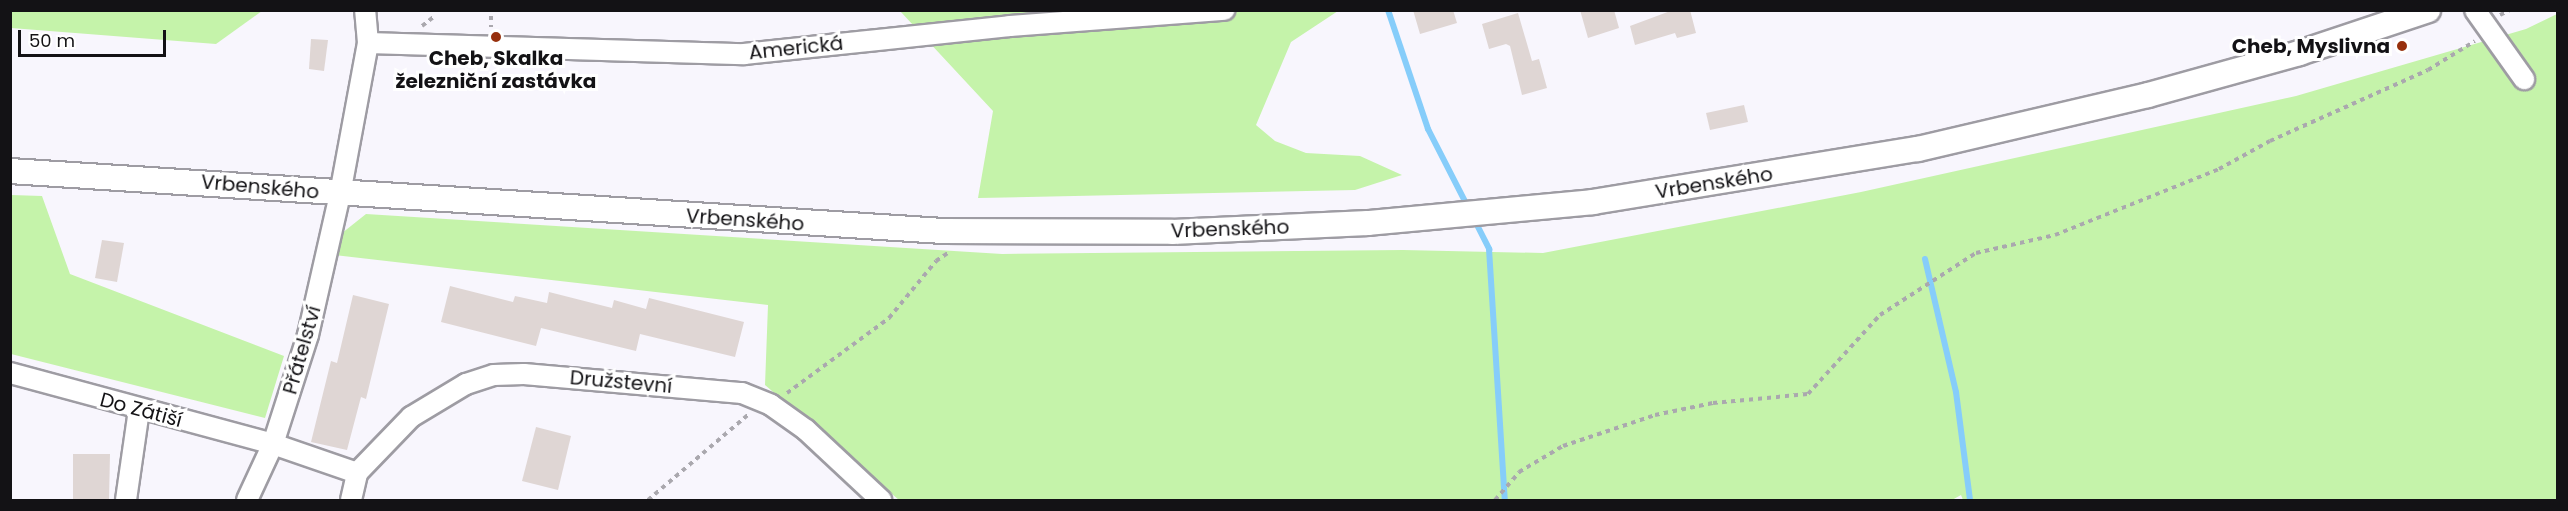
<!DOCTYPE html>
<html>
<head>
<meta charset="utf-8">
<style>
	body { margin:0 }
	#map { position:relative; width:2568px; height:511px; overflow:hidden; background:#f8f6fd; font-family:Poppins,sans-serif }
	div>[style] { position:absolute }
	.green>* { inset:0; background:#c5f3aa }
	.stream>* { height:6px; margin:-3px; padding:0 3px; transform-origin:3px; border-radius:3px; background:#86cdfa }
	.building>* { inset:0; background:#dfd6d4 }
	.path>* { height:4px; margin-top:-2px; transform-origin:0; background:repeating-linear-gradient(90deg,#aaa8ae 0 4.5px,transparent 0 9px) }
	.roads { filter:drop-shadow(2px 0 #9e9ca3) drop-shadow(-2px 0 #9e9ca3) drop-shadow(0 2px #9e9ca3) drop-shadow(0 -2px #9e9ca3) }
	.minor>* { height:20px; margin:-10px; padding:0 10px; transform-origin:10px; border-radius:10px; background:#fff }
	.major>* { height:24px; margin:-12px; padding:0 12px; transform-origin:12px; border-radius:12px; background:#fff }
	.dots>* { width:16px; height:16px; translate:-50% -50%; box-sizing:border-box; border:3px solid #fff; border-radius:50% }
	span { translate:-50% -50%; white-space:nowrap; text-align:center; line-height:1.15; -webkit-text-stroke:6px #fff; paint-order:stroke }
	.poi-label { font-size:20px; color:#131215; font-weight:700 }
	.right { translate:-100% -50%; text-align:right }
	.street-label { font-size:20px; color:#131215 }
	.frame { position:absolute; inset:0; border:12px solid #131215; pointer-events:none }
	.scale { position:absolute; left:18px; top:30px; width:148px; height:27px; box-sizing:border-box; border:3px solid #131215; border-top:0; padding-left:8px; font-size:18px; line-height:21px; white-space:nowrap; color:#131215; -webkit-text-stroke:4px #fff; paint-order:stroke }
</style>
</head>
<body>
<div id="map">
	<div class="green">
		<div style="clip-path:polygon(10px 11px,11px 10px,262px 11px,216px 44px,11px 28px)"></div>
		<div style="clip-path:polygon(900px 11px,1338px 11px,1291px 42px,1256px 125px,1275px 141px,1306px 153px,1360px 156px,1402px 175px,1355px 190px,978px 198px,993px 111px)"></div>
		<div style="clip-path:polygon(2557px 14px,2557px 500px,1963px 500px,1961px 495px,1952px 500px,899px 500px,765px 385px,768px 305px,317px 253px,366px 214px,1002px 254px,1403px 250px,1543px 253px,1861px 192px,2296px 96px,2526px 29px)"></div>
		<div style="clip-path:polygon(11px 195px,42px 196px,70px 274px,284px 356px,265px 418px,11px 354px)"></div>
	</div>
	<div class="stream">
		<div style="left:1388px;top:10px;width:126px;rotate:71.4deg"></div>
		<div style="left:1428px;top:129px;width:88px;rotate:62.9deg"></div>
		<div style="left:1474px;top:219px;width:34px;rotate:63deg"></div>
		<div style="left:1489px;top:249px;width:252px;rotate:86.4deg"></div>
		<div style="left:1925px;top:259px;width:137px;rotate:76.9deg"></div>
		<div style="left:1956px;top:392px;width:109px;rotate:82.6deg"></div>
	</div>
	<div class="building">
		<div style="clip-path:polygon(1413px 10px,1453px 10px,1457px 23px,1420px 34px)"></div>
		<div style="clip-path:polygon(1580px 10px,1614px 10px,1619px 28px,1588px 38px)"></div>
		<div style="clip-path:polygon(1673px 10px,1690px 10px,1696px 33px,1677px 38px,1675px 33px,1635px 45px,1630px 26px)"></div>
		<div style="clip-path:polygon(1518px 13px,1532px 61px,1539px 59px,1547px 88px,1522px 95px,1510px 46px,1506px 44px,1489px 49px,1482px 24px)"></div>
		<div style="clip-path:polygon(311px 39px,328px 40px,324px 71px,309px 69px)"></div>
		<div style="clip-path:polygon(1744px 105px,1748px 122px,1710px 130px,1706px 113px)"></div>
		<div style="clip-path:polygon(102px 240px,124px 243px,117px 282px,95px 278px)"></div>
		<div style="clip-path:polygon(450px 286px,513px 302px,515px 296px,547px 303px,549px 292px,612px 308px,614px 300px,646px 309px,649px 298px,744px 322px,735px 357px,640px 334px,636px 351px,541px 328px,536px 346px,441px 322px)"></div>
		<div style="clip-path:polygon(353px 295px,389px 304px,366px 399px,361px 397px,347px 450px,311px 442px,331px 361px,337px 363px)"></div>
		<div style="clip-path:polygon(536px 427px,571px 436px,558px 490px,522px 481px)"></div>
		<div style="clip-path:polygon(73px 454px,110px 454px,109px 501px,73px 501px)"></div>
	</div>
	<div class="path">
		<div style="left:2500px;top:15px;width:11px;rotate:-27deg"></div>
		<div style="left:491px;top:16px;width:11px;rotate:90deg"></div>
		<div style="left:422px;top:26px;width:16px;rotate:-38deg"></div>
		<div style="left:787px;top:393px;width:127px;rotate:-36.3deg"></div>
		<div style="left:889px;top:318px;width:74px;rotate:-50.5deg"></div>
		<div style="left:936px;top:261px;width:14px;rotate:-34deg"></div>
		<div style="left:648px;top:500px;width:131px;rotate:-40.4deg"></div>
		<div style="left:1495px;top:500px;width:37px;rotate:-49deg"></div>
		<div style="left:1519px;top:472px;width:51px;rotate:-30.6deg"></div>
		<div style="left:1563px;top:446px;width:97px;rotate:-18.6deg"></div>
		<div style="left:1655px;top:415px;width:59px;rotate:-11.7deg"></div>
		<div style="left:1713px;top:403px;width:95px;rotate:-5.4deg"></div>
		<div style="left:1808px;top:394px;width:107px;rotate:-47.7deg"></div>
		<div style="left:1880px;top:315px;width:114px;rotate:-32.9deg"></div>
		<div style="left:1976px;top:253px;width:81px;rotate:-12.8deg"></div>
		<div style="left:2055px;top:235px;width:177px;rotate:-21.9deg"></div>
		<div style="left:2219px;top:169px;width:58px;rotate:-28.8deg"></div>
		<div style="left:2270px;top:141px;width:173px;rotate:-24.2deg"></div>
		<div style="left:2428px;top:70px;width:55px;rotate:-31.7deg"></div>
	</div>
	<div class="roads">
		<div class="minor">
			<div style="left:2475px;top:10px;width:85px;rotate:54.6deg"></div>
			<div style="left:368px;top:43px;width:376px;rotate:1.7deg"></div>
			<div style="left:744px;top:54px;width:267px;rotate:-6deg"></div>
			<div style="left:1010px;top:26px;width:215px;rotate:-4.3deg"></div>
			<div style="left:10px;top:373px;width:272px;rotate:15.1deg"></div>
			<div style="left:273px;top:444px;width:89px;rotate:19deg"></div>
			<div style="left:126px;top:500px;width:91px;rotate:-81.8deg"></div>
			<div style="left:247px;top:500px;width:62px;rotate:-65.1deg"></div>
			<div style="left:273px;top:444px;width:114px;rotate:-72.2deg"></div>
			<div style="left:308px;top:335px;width:145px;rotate:-77.2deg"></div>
			<div style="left:340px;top:194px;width:154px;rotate:-79.5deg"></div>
			<div style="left:368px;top:43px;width:33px;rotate:-95deg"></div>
			<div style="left:351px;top:500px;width:28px;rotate:-77deg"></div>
			<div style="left:357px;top:473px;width:78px;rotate:-46deg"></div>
			<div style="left:411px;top:417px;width:64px;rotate:-31deg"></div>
			<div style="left:466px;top:384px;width:29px;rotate:-18deg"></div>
			<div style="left:494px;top:375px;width:30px;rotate:-2deg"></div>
			<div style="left:524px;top:374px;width:219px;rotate:5deg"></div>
			<div style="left:742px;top:393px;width:31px;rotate:22deg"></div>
			<div style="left:771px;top:405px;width:43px;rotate:35.5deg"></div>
			<div style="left:806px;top:430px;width:103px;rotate:43deg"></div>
		</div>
		<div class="major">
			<div style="left:10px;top:171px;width:934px;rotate:3.68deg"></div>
			<div style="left:942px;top:231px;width:230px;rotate:0.2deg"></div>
			<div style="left:1172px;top:232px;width:196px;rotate:-2.6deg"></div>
			<div style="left:1368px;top:223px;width:226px;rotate:-5.3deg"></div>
			<div style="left:1593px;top:202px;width:329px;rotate:-9.3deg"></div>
			<div style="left:1918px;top:149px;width:236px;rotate:-13.2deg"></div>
			<div style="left:2148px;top:95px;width:157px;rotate:-15.5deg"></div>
			<div style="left:2299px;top:53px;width:136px;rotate:-18.4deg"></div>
		</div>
	</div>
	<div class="dots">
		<div style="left:496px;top:37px;background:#97300d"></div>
		<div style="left:2402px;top:46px;background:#97300d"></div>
	</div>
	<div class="poi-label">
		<span class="right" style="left:2390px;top:46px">Cheb, Myslivna</span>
		<span style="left:496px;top:70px">Cheb, Skalka<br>železniční zastávka</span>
	</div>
	<div class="street-label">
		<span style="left:796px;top:48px;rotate:-6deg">Americká</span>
		<span style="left:1714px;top:183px;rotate:-9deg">Vrbenského</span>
		<span style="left:260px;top:187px;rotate:5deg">Vrbenského</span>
		<span style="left:745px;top:220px;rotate:4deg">Vrbenského</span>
		<span style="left:1230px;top:229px;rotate:-2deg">Vrbenského</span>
		<span style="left:302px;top:350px;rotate:-74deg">Přátelství</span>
		<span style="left:621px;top:382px;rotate:5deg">Družstevní</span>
		<span style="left:141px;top:410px;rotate:15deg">Do Zátiší</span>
	</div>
	<div class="frame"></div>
	<div class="scale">50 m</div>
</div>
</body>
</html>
